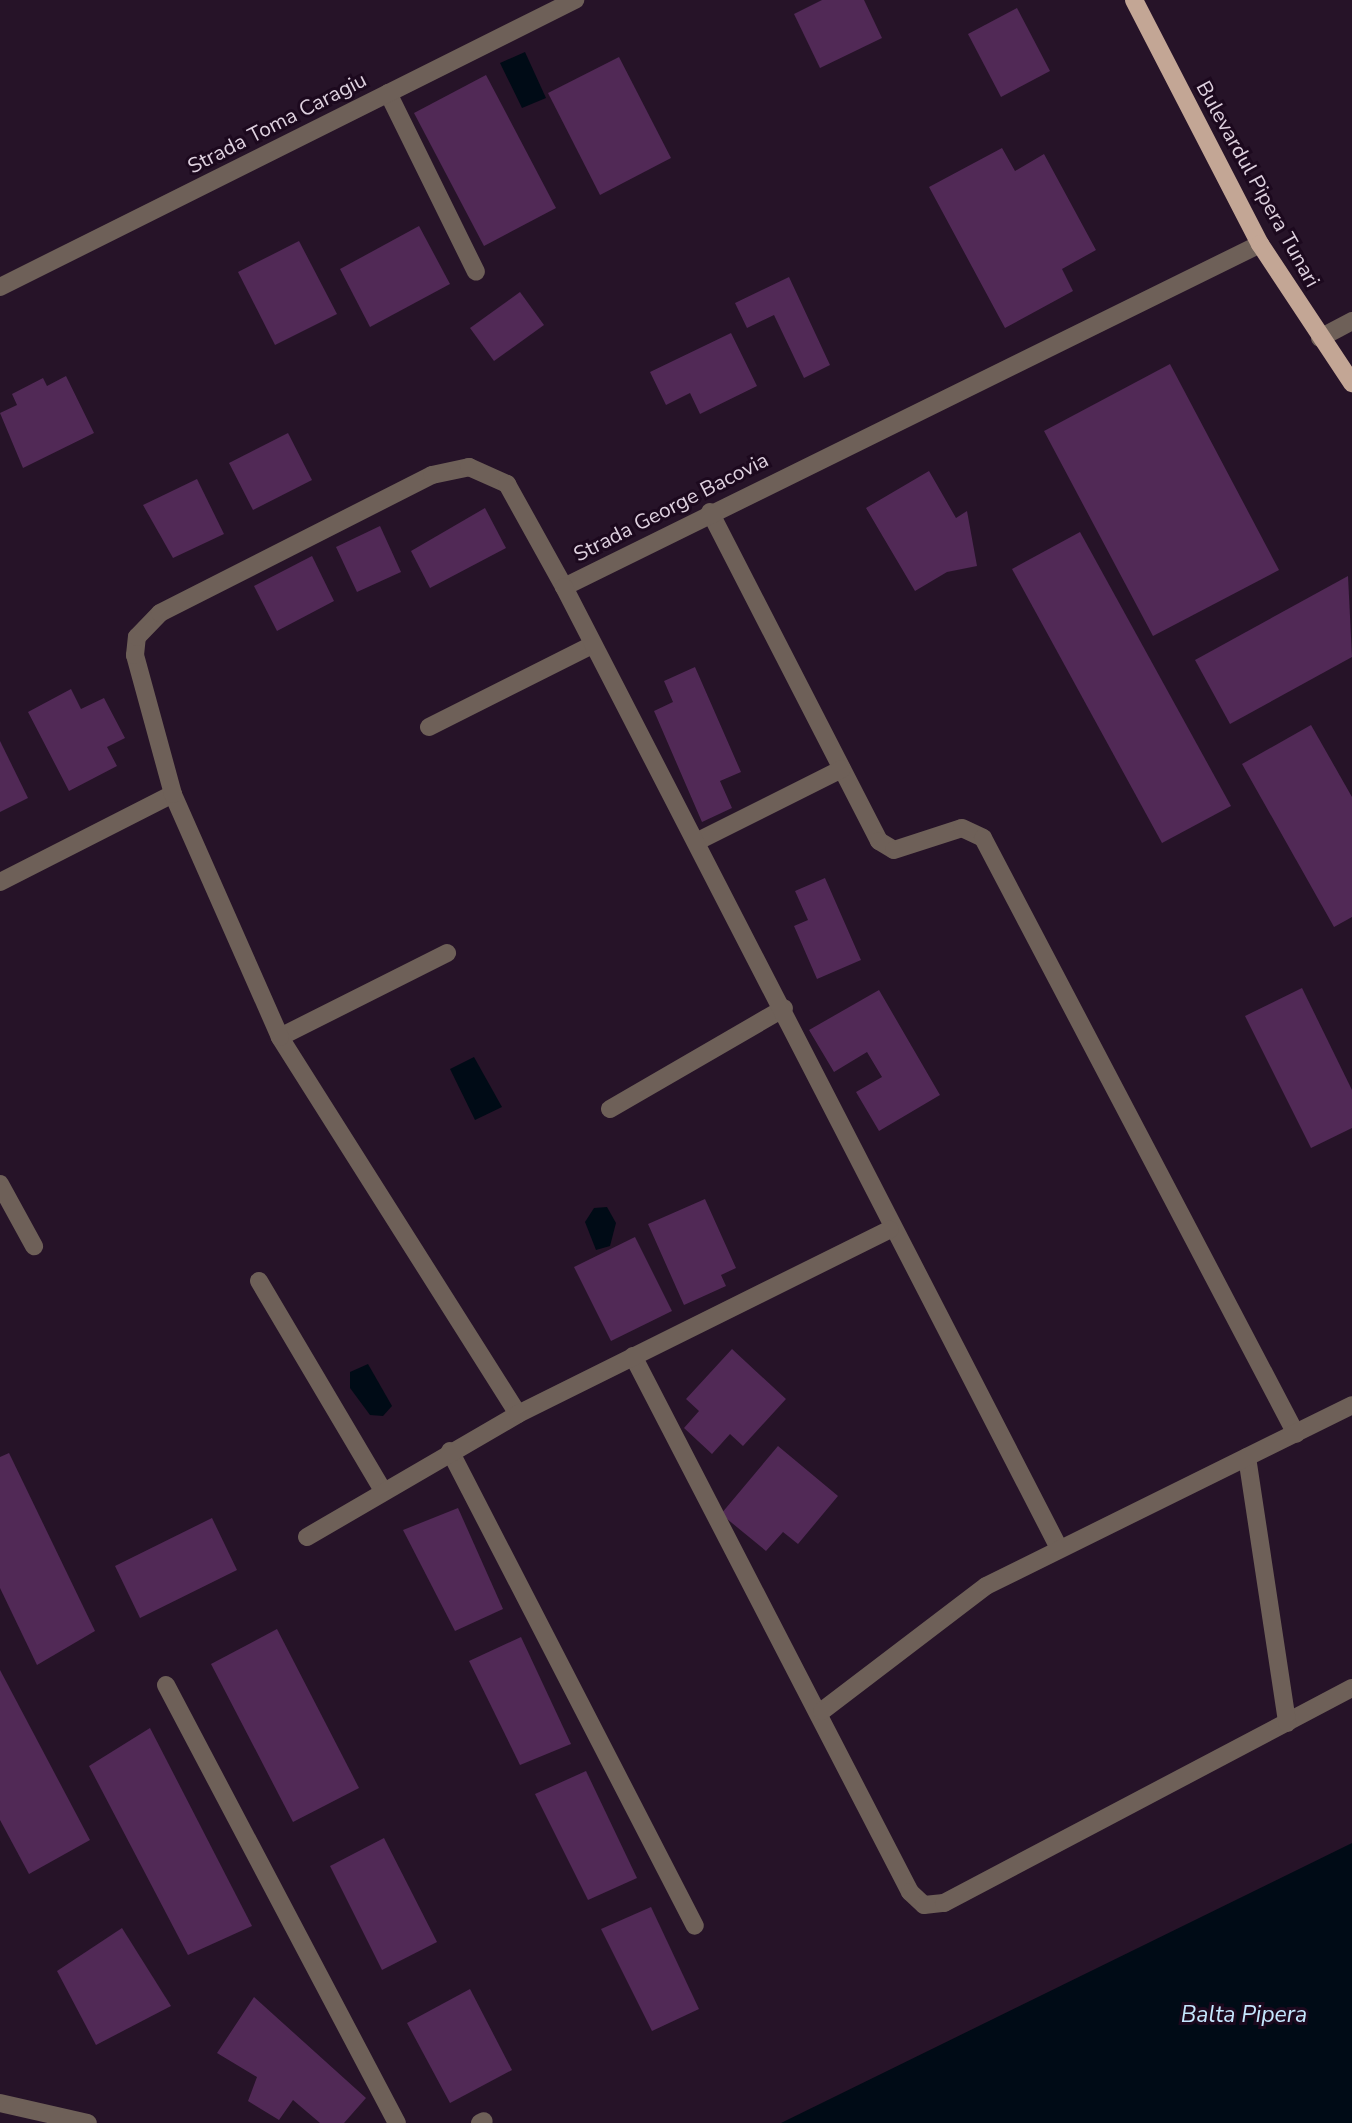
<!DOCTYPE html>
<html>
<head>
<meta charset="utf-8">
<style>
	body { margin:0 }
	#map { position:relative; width:1352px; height:2123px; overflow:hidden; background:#261328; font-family:"Nunito Sans",sans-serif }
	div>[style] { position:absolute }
	.water>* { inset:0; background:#000b16 }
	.building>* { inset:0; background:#512956 }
	.minor>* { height:18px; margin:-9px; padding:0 9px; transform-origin:9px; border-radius:9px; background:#6e6058 }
	.major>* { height:18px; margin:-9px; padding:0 9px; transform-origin:9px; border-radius:9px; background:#c3a695 }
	span { translate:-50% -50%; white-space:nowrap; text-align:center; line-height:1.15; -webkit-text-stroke:6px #1c091e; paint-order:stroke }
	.street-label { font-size:21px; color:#ded1df }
	.water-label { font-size:23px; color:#c5e7fe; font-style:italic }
</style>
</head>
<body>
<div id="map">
	<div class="water">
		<div style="clip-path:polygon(525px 52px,546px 98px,522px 108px,500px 63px)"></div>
		<div style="clip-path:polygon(474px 1057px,502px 1107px,475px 1120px,450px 1069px)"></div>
		<div style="clip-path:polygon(607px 1207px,616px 1223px,610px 1246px,596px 1250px,585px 1222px,594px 1208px)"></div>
		<div style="clip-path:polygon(368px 1364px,392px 1406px,383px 1416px,370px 1415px,350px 1388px,350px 1372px)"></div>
		<div style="clip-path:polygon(1352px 1843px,1352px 2123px,781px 2123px)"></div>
	</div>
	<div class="building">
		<div style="clip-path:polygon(822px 0,864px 0,882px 38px,820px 68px,794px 14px)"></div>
		<div style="clip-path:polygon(1017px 8px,1050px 71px,1001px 97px,968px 34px)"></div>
		<div style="clip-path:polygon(619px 57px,671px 158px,600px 195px,548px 93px)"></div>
		<div style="clip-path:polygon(486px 75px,556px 208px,484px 246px,414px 113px)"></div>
		<div style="clip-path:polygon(1002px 148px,1015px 171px,1044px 154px,1096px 250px,1062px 269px,1073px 291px,1005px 328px,929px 187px)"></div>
		<div style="clip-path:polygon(419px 226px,450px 284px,370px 327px,340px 269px)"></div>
		<div style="clip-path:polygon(299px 241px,337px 314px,275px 345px,238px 272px)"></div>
		<div style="clip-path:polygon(789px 277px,830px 365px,804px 378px,774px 315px,747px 328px,735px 303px)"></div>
		<div style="clip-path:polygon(520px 292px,544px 325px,494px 361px,470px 328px)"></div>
		<div style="clip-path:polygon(731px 333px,757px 386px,700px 414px,690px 393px,666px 405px,650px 372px)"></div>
		<div style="clip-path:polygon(1170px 364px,1279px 570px,1153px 636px,1044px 431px)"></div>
		<div style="clip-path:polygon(66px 376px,94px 433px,23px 468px,0 413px,17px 405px,12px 394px,43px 378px,47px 386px)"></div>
		<div style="clip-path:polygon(288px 433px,312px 480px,253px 510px,229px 463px)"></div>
		<div style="clip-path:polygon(929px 471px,956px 518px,967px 511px,977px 566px,947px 572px,915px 591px,866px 508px)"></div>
		<div style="clip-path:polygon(197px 479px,224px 534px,173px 558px,143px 505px)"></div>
		<div style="clip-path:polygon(485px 508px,506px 548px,430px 588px,411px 551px)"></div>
		<div style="clip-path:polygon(380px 526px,401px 572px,357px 592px,336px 547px)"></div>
		<div style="clip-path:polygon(1080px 532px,1231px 806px,1162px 843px,1012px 569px)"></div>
		<div style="clip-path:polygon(312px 556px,334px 601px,277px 631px,254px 586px)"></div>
		<div style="clip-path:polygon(1348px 576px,1352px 657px,1230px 724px,1195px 660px)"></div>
		<div style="clip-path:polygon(695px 667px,741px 772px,720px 781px,732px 808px,702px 822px,654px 711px,673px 702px,664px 681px)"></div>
		<div style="clip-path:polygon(71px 689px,81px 709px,104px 698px,125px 738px,107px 747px,117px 766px,69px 791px,28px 712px)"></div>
		<div style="clip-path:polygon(1311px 725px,1352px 797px,1352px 917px,1334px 927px,1242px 764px)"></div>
		<div style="clip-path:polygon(0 741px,28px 798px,0 812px)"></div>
		<div style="clip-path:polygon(825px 878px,861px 960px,817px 979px,794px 926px,808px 920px,795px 891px)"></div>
		<div style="clip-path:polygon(1302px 988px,1352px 1090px,1352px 1128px,1311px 1148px,1245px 1016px)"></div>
		<div style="clip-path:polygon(879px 990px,940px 1095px,879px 1131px,856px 1092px,882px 1077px,867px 1052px,834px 1072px,809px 1030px)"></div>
		<div style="clip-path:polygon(705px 1199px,736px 1268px,721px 1275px,726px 1286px,684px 1305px,648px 1224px)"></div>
		<div style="clip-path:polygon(635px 1237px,672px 1311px,611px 1341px,574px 1267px)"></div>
		<div style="clip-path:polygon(732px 1349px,786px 1399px,743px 1446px,730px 1434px,712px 1454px,684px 1428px,699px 1411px,686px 1399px)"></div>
		<div style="clip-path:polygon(778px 1446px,838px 1496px,798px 1544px,783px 1532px,766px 1551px,721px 1514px)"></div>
		<div style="clip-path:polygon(9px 1453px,95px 1631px,37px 1665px,0 1588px,0 1457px)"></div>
		<div style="clip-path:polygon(458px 1508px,503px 1609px,455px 1631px,403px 1530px)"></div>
		<div style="clip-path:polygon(212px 1518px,237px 1570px,140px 1618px,115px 1566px)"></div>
		<div style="clip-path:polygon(277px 1629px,359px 1788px,293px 1822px,211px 1664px)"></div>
		<div style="clip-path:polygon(521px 1637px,571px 1744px,520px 1765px,469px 1661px)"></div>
		<div style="clip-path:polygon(0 1670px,90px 1840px,29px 1874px,0 1820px)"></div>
		<div style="clip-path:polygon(150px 1728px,252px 1926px,188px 1955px,89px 1766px)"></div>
		<div style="clip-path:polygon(586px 1771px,637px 1878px,588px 1900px,535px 1794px)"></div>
		<div style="clip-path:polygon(384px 1838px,437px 1942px,382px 1970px,330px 1866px)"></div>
		<div style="clip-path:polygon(651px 1907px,699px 2009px,652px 2031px,601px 1929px)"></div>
		<div style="clip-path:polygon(122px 1928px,171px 2006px,96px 2045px,57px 1971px)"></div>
		<div style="clip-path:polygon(470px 1989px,512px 2070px,450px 2103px,407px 2023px)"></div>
		<div style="clip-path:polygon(254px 1997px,366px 2098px,344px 2123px,320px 2123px,293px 2100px,279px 2120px,248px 2101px,257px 2077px,217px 2053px)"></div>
	</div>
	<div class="minor">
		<div style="left:388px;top:93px;width:199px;rotate:63.8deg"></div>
		<div style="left:0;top:287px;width:643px;rotate:-26.53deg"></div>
		<div style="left:1320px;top:338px;width:36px;rotate:-28deg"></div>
		<div style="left:710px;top:512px;width:370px;rotate:62.8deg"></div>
		<div style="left:879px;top:841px;width:17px;rotate:31deg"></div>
		<div style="left:894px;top:850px;width:71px;rotate:-17.9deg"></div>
		<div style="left:962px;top:828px;width:23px;rotate:25deg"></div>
		<div style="left:983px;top:838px;width:673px;rotate:62.29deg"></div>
		<div style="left:564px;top:587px;width:776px;rotate:-26.23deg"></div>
		<div style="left:429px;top:727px;width:182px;rotate:-26.7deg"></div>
		<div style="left:696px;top:842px;width:163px;rotate:-26.6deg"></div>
		<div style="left:0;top:882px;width:194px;rotate:-27deg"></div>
		<div style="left:280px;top:1037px;width:187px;rotate:-26.7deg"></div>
		<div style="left:610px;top:1109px;width:201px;rotate:-30.1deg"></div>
		<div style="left:0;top:1184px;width:71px;rotate:61.3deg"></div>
		<div style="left:259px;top:1281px;width:244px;rotate:59.4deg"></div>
		<div style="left:633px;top:1356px;width:603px;rotate:62.67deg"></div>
		<div style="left:910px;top:1892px;width:19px;rotate:43deg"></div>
		<div style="left:924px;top:1905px;width:20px;rotate:-6deg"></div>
		<div style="left:944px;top:1903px;width:461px;rotate:-27.8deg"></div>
		<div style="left:518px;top:1414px;width:446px;rotate:-122.3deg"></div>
		<div style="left:280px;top:1037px;width:266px;rotate:-113.8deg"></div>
		<div style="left:173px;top:794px;width:144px;rotate:-105.3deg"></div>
		<div style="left:135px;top:655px;width:18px;rotate:-84deg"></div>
		<div style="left:137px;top:637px;width:33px;rotate:-46deg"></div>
		<div style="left:160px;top:613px;width:305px;rotate:-26.9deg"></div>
		<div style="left:432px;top:475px;width:38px;rotate:-12deg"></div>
		<div style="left:469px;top:467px;width:42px;rotate:24.1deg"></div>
		<div style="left:507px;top:484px;width:118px;rotate:61deg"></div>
		<div style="left:564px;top:587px;width:1081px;rotate:62.75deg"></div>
		<div style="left:450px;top:1451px;width:534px;rotate:62.72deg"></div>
		<div style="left:1247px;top:1457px;width:269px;rotate:81.4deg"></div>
		<div style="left:307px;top:1537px;width:244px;rotate:-30.2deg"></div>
		<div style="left:518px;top:1414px;width:415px;rotate:-26.4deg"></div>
		<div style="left:166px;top:1685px;width:495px;rotate:62.2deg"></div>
		<div style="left:822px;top:1711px;width:206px;rotate:-37.3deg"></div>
		<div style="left:986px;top:1586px;width:408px;rotate:-26.3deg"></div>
		<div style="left:0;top:2103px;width:90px;rotate:12.8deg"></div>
		<div style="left:480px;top:2123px;width:4px;rotate:-27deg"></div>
	</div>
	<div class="major">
		<div style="left:1134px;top:0;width:275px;rotate:62.7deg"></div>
		<div style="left:1260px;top:244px;width:167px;rotate:56.5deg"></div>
	</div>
	<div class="street-label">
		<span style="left:277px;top:123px;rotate:-27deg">Strada Toma Caragiu</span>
		<span style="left:1258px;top:184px;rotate:61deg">Bulevardul Pipera Tunari</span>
		<span style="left:671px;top:507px;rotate:-27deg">Strada George Bacovia</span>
	</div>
	<div class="water-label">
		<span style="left:1244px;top:2015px">Balta Pipera</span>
	</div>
</div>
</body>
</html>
